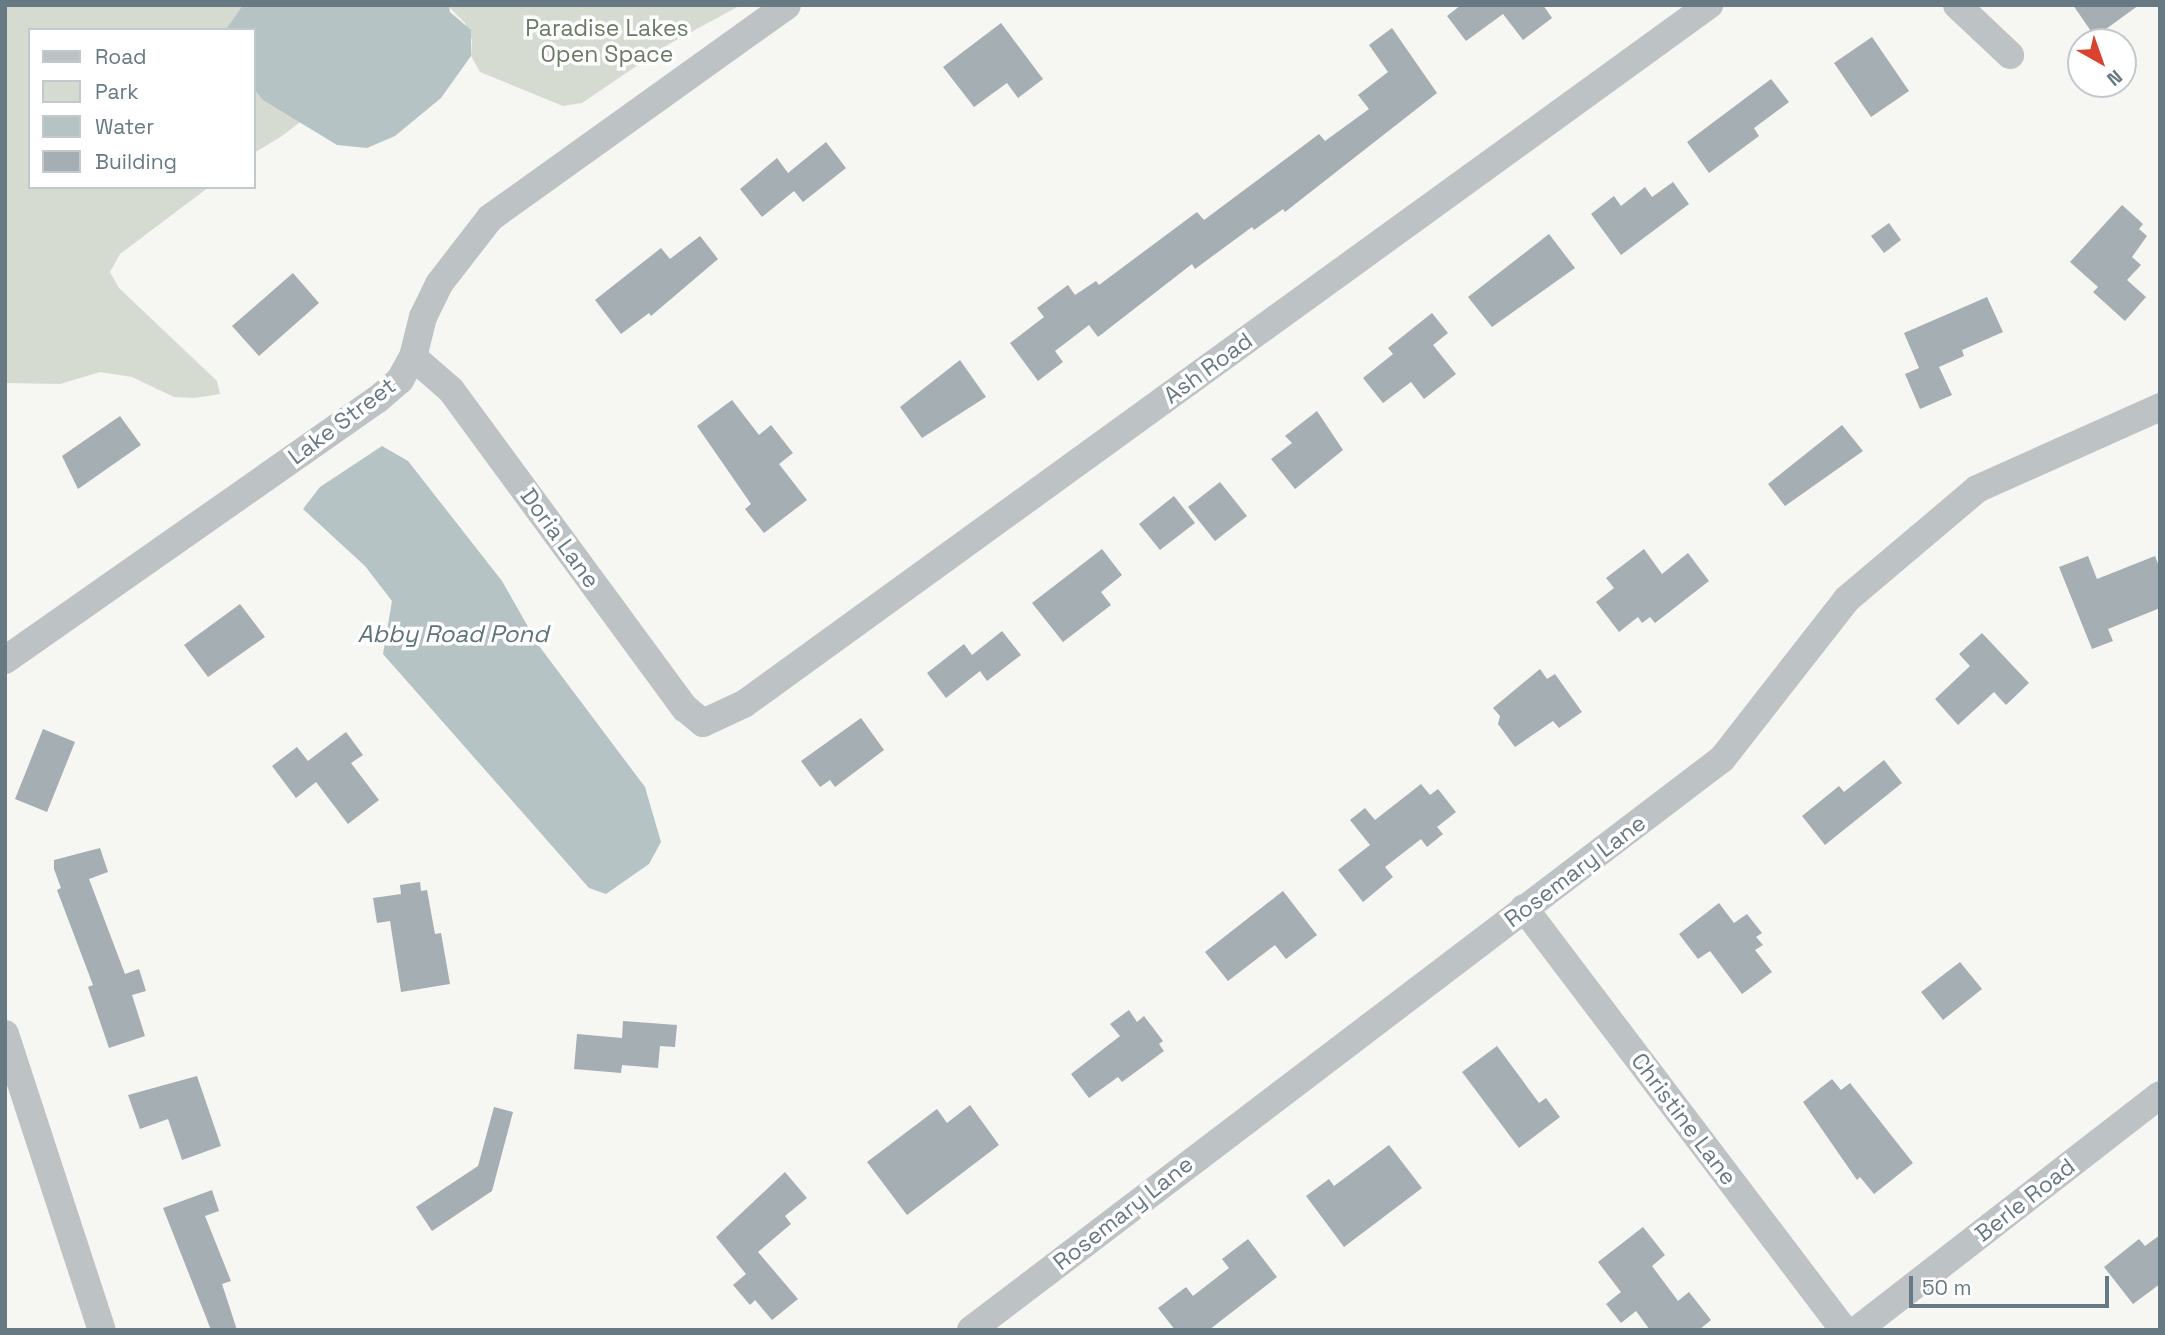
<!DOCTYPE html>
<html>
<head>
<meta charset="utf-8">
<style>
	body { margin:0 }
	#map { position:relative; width:2165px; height:1335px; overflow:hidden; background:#f6f6f3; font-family:"Space Grotesk",sans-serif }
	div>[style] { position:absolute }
	.green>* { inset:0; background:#d6dbd2 }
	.water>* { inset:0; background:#b5c3c5 }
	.building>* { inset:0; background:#a5aeb2 }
	.street>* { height:28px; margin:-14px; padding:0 14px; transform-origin:14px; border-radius:14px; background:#bdc2c4 }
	span { translate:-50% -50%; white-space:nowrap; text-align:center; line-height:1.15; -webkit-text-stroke:7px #fff; paint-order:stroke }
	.park-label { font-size:23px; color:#6c7a65 }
	.street-label { font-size:23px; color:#677982 }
	.water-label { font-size:24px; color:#5e7478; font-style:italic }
	.frame { position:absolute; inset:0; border:7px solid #677982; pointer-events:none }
	.legend { position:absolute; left:28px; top:28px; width:228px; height:161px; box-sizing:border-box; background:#fff; border:2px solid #c2c9cd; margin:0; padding:9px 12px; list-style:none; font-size:21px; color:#677982 }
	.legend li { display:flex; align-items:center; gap:14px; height:35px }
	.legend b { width:35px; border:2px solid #c2c9cd }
	.north { position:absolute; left:2067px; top:28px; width:70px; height:70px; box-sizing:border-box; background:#fff; border:2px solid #c2c9cd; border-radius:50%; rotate:140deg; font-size:19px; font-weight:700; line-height:28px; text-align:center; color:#677982 }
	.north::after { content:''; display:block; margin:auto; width:24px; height:32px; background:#d9422f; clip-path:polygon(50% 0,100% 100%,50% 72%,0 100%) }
	.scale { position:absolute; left:1909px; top:1276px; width:200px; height:32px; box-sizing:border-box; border:4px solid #677982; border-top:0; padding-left:9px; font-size:21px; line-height:24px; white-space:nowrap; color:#677982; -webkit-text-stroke:5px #fff; paint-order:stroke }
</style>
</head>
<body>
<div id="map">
	<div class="green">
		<div style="clip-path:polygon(5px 5px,741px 5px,669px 44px,582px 103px,563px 106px,480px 72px,471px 56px,472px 40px,465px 23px,449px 7px,282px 136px,254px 153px,254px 30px,30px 30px,30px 187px,209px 187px,120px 254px,110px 272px,119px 288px,217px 381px,220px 394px,194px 398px,174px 397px,132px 377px,100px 372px,60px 384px,5px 383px)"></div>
	</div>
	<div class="water">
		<div style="clip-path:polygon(243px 5px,449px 5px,450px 12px,471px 30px,471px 56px,441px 98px,395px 136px,367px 148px,337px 145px,263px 100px,254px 89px,254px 30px,227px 28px)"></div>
		<div style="clip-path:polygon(382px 446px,408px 461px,502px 581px,539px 646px,645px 787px,661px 842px,649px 864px,606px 894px,589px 888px,383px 654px,392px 601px,365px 566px,303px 509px,320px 487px)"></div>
	</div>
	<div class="building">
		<div style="clip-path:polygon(1461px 5px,1543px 5px,1552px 18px,1523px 40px,1503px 14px,1466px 41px,1447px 16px)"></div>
		<div style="clip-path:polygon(2073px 5px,2139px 5px,2095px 37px)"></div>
		<div style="clip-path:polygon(1001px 23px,1043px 79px,1018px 98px,1007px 83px,974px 107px,943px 67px)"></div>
		<div style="clip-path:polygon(1392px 28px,1437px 93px,1285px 212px,1283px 209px,1254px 230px,1252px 227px,1195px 269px,1192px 264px,1098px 337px,1089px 325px,1055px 351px,1063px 362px,1038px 381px,1010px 343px,1044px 317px,1037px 308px,1068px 285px,1075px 295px,1096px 281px,1099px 285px,1197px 212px,1204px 220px,1319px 134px,1325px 141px,1369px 109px,1358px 95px,1388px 72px,1369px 45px)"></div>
		<div style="clip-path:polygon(1872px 37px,1909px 91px,1871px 117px,1834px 63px)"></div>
		<div style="clip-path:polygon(1771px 79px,1789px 102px,1754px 128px,1759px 136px,1709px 173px,1687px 142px)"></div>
		<div style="clip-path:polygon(826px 142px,846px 168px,803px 202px,794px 191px,762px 217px,740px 189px,777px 158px,788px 173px)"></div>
		<div style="clip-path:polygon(1673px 182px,1689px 204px,1621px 255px,1591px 214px,1614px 196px,1621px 206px,1645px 187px,1652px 197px)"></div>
		<div style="clip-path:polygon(2122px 205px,2143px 224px,2139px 229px,2147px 236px,2132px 257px,2141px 265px,2127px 280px,2146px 297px,2125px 321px,2093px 292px,2098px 287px,2070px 262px)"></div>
		<div style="clip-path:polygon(1889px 223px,1901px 240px,1884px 253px,1871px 236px)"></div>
		<div style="clip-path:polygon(1549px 234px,1575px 268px,1492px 327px,1468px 297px)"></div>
		<div style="clip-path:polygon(700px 236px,718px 259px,651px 316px,649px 313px,621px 334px,595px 300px,661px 248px,670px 259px)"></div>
		<div style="clip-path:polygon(293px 273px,319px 303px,259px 356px,232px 326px)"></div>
		<div style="clip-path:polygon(1987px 297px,2003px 332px,1962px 350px,1964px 356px,1939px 367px,1952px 395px,1920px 409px,1905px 374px,1919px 368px,1904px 333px)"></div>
		<div style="clip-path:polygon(1432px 313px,1448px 333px,1433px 345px,1456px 374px,1424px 399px,1411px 382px,1383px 403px,1363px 378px,1393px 354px,1388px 348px)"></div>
		<div style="clip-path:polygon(960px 360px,986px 397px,922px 438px,900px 407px)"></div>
		<div style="clip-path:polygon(732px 400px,759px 435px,771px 425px,793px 453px,779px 464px,807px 500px,764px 533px,745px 509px,751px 504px,697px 426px)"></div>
		<div style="clip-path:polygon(1317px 411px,1343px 450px,1295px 489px,1271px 459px,1292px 443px,1285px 436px)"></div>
		<div style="clip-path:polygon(120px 416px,141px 445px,78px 489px,62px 456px)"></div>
		<div style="clip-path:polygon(1842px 425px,1863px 451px,1785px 506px,1768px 484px)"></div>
		<div style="clip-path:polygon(1220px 482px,1247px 516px,1215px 541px,1188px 507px)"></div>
		<div style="clip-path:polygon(1174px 496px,1195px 523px,1160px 550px,1139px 524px)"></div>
		<div style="clip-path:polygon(1102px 549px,1122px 575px,1101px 592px,1111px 605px,1063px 642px,1032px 603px)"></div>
		<div style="clip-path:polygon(1644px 549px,1662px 574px,1688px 553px,1709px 581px,1655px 623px,1650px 617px,1642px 623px,1638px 617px,1619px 632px,1596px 602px,1614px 588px,1606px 578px)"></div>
		<div style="clip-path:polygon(2088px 556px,2097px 579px,2155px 556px,2160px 569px,2160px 608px,2108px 629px,2113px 641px,2092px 649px,2059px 567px)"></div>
		<div style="clip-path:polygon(240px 604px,265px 637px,208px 677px,184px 645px)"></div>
		<div style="clip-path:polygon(1002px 631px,1021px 655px,987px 681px,980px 671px,946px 698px,927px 673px,964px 644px,972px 655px)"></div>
		<div style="clip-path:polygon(1982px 633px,2029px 683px,2006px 705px,1994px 692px,1958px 725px,1935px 699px,1970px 666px,1959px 654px)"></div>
		<div style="clip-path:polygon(1540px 669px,1547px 679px,1555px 674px,1582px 712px,1559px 728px,1553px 721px,1515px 747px,1498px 724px,1500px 716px,1493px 708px)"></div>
		<div style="clip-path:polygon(861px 718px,884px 750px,835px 787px,830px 780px,820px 787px,801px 761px)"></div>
		<div style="clip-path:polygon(43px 729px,75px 742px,47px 812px,15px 799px)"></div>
		<div style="clip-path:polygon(346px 732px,363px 755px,351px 763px,379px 800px,348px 824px,316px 782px,296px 798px,272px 766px,297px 747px,308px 761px)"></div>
		<div style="clip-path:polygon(1884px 760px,1902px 783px,1825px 845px,1802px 816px,1839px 786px,1844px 792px)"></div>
		<div style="clip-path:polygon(1421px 784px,1430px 795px,1438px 789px,1456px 812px,1437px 827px,1443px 834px,1427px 847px,1421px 839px,1385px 867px,1393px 877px,1363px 902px,1338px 870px,1370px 845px,1350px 820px,1365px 808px,1375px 820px)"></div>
		<div style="clip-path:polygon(100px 848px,108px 872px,89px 879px,125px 974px,139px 969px,146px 991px,132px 995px,145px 1036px,109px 1048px,88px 987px,93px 985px,57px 890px,61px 888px,54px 869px,54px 860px)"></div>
		<div style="clip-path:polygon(420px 882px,421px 891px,427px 890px,435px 934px,441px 933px,450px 984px,401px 992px,390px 921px,377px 923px,373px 898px,401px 894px,400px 885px)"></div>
		<div style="clip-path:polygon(1283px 891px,1317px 935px,1286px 959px,1275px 945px,1228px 981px,1205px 952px)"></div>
		<div style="clip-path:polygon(1719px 903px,1734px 923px,1747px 914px,1762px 933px,1756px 937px,1763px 945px,1755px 950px,1772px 972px,1742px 994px,1710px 951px,1698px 959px,1679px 934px)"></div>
		<div style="clip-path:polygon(1960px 962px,1982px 989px,1943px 1020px,1921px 992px)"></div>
		<div style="clip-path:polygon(1129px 1010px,1137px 1022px,1144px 1016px,1163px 1041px,1159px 1044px,1164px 1051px,1122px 1082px,1118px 1077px,1089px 1098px,1071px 1074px,1120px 1036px,1110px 1024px)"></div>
		<div style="clip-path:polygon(623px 1021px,677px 1025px,675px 1047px,660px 1046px,658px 1068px,622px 1065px,621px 1073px,574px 1069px,577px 1034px,622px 1038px)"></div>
		<div style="clip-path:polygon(1497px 1046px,1539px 1103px,1546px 1098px,1560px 1117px,1519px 1148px,1462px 1072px)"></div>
		<div style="clip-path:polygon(197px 1076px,221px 1146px,182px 1160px,168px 1119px,140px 1129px,128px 1095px)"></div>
		<div style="clip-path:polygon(1832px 1079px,1841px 1090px,1850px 1083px,1913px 1163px,1874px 1194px,1860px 1177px,1857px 1180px,1803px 1102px)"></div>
		<div style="clip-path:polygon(970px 1105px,999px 1145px,907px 1215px,867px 1162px,937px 1109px,947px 1123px)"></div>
		<div style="clip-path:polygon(494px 1107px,513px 1112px,492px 1191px,432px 1231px,416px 1207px,478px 1166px)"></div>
		<div style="clip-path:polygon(1389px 1145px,1422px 1188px,1344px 1247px,1306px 1196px,1329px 1179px,1334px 1186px)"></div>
		<div style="clip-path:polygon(785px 1172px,807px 1198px,785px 1216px,791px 1224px,758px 1252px,798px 1299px,772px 1320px,755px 1300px,750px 1305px,733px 1285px,746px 1274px,716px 1237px)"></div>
		<div style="clip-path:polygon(212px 1190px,219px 1211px,205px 1216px,231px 1281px,222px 1284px,237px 1330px,211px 1330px,163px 1208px)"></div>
		<div style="clip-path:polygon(1643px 1227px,1665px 1255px,1652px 1266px,1678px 1301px,1689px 1292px,1711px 1320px,1699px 1330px,1650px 1330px,1636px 1311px,1621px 1323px,1606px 1304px,1621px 1292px,1598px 1262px)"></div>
		<div style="clip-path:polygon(2160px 1235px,2160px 1284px,2133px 1304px,2104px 1267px,2139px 1239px,2145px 1246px)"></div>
		<div style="clip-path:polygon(1248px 1239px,1277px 1277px,1209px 1330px,1175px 1330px,1158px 1308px,1186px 1287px,1193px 1296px,1229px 1268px,1222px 1259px)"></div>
	</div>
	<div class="street">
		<div style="left:1957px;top:5px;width:73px;rotate:43.3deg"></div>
		<div style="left:413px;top:357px;width:50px;rotate:41deg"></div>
		<div style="left:451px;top:390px;width:395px;rotate:53.7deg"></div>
		<div style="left:685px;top:708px;width:23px;rotate:40deg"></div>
		<div style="left:703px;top:723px;width:45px;rotate:-24.9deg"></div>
		<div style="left:744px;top:704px;width:1192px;rotate:-35.92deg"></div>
		<div style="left:5px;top:660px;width:455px;rotate:-35deg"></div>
		<div style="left:378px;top:399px;width:29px;rotate:-41deg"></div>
		<div style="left:400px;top:380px;width:26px;rotate:-61deg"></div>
		<div style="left:413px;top:357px;width:41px;rotate:-76deg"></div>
		<div style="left:423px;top:317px;width:37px;rotate:-64deg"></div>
		<div style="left:439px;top:284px;width:83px;rotate:-52.3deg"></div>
		<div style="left:490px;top:218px;width:365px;rotate:-35.6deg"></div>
		<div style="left:1524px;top:908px;width:530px;rotate:52.83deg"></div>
		<div style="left:5px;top:1034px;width:311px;rotate:71.9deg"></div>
		<div style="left:971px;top:1330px;width:943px;rotate:-37.25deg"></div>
		<div style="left:1722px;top:759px;width:203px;rotate:-52deg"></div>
		<div style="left:1847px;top:599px;width:170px;rotate:-40.2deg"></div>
		<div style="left:1977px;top:489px;width:201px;rotate:-24.1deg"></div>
		<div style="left:1857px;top:1330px;width:383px;rotate:-37.8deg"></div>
	</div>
	<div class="park-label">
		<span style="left:607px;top:41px">Paradise Lakes<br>Open Space</span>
	</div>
	<div class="street-label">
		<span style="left:1208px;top:368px;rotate:-36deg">Ash Road</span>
		<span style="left:342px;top:421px;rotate:-37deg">Lake Street</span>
		<span style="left:560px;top:538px;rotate:54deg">Doria Lane</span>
		<span style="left:1575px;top:871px;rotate:-37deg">Rosemary Lane</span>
		<span style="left:1684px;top:1119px;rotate:53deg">Christine Lane</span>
		<span style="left:2025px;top:1200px;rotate:-38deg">Berle Road</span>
		<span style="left:1123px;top:1213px;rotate:-38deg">Rosemary Lane</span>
	</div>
	<div class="water-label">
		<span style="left:453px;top:634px">Abby Road Pond</span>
	</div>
	<div class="frame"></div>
	<ul class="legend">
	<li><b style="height:9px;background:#bdc2c4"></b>Road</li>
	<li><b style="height:19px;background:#d6dbd2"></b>Park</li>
	<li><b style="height:19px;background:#b5c3c5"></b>Water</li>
	<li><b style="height:19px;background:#a5aeb2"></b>Building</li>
	</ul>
	<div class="north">N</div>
	<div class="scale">50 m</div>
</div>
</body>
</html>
